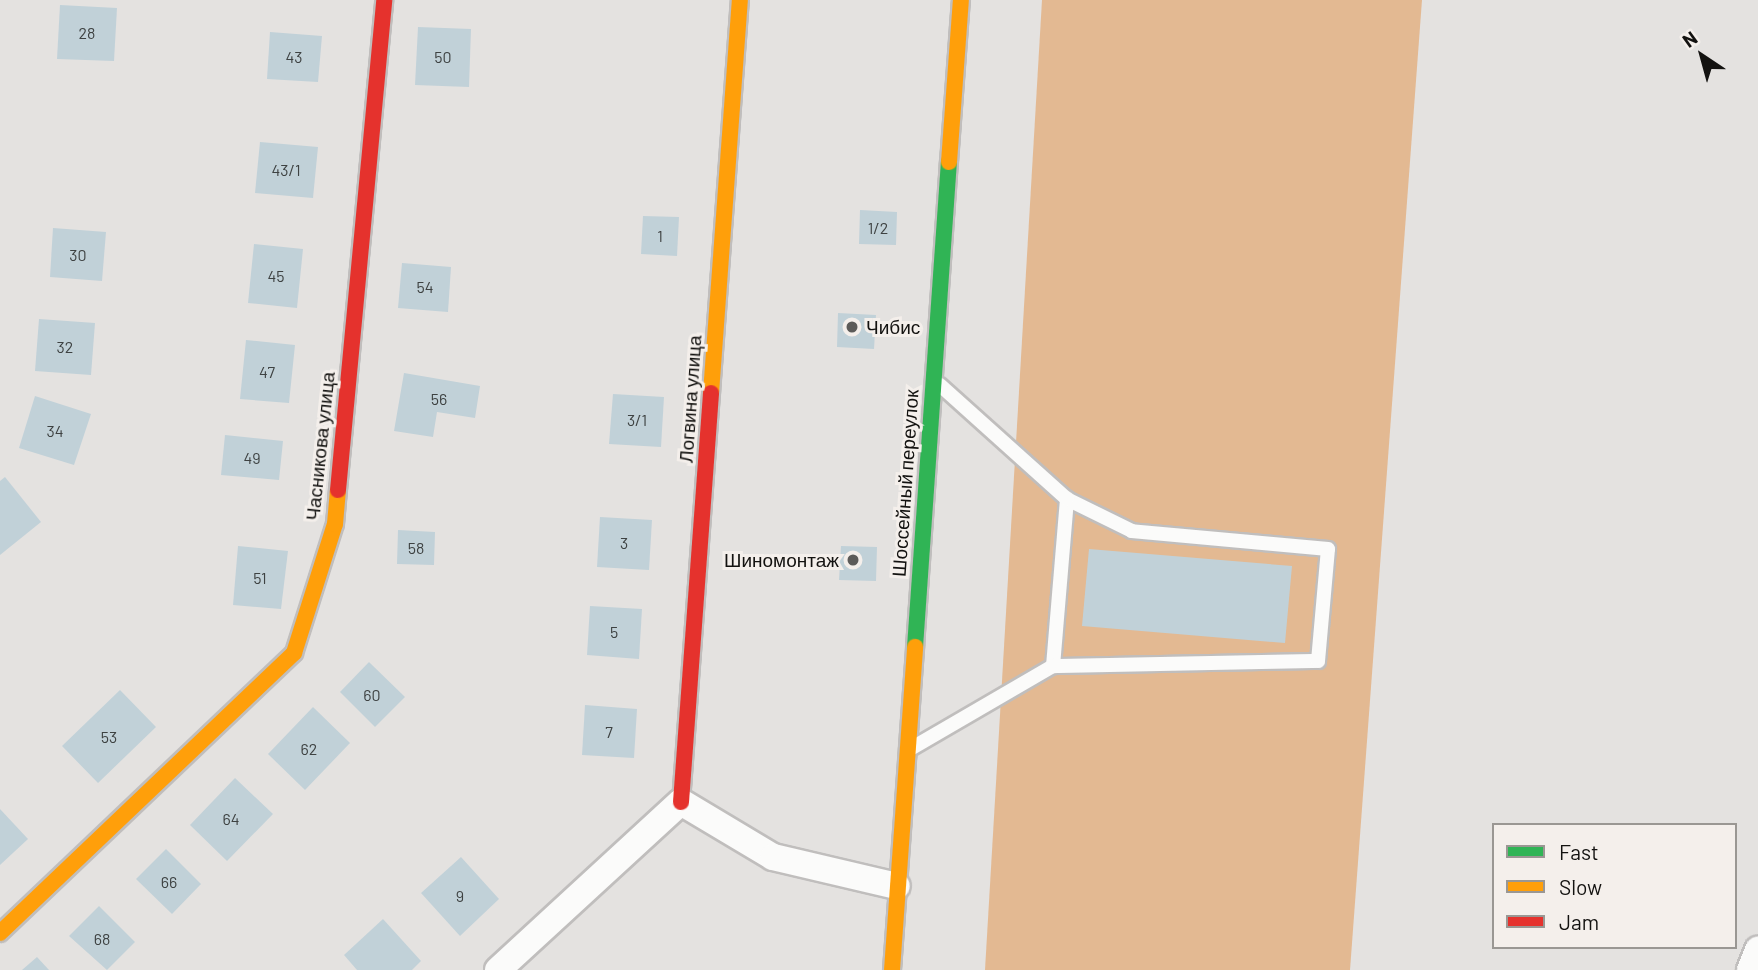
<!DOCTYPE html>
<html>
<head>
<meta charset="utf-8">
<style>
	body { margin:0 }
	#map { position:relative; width:1758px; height:970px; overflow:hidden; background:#e4e2e0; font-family:Barlow,sans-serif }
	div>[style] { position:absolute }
	.forest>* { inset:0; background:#e3b992 }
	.building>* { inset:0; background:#c1d1d8 }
	.roads { filter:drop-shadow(2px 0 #c0bebd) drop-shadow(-2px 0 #c0bebd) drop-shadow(0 2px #c0bebd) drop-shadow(0 -2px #c0bebd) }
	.lane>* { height:14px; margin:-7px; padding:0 7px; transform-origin:7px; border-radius:7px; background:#fbfbfa }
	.street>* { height:26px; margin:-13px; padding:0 13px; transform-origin:13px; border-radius:13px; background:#fbfbfa }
	.fast>* { height:16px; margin:-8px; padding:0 8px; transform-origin:8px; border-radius:8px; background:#30b455 }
	.slow>* { height:16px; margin:-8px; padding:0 8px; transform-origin:8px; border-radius:8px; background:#ff9f0a }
	.jam>* { height:16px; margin:-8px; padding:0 8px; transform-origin:8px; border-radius:8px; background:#e5322d }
	.dots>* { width:19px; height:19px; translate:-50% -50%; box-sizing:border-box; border:4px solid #f4efeb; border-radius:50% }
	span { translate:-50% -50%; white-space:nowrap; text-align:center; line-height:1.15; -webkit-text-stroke:6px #f4efeb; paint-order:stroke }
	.number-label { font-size:16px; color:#3e4242 }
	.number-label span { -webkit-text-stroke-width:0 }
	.poi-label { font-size:19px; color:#131210 }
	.left { translate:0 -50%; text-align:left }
	.right { translate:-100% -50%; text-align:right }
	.street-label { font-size:19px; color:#131210 }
	.legend { position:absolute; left:1492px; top:823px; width:245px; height:126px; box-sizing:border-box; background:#f4efeb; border:2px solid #9a9793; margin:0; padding:9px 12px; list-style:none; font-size:21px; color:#131210 }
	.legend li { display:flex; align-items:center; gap:14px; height:35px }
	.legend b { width:35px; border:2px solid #9a9793 }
	.north { position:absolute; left:1667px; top:21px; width:70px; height:70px; -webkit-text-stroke:5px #f4efeb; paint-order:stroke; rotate:324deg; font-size:19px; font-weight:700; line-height:28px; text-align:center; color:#131210 }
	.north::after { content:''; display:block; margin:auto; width:24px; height:32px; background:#131210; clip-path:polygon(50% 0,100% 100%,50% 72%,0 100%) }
</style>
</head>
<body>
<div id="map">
	<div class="forest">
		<div style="clip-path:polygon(1042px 0,1422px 0,1350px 970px,985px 970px)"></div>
	</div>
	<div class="building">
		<div style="clip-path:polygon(60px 5px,117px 8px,114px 61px,57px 59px)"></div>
		<div style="clip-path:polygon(418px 27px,471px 29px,469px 87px,415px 85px)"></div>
		<div style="clip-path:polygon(270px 32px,322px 36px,318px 82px,267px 79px)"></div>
		<div style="clip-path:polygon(260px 142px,318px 147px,313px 198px,255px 193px)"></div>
		<div style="clip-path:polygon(860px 210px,897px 212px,896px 245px,859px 244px)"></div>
		<div style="clip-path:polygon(643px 216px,679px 217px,677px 256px,641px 254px)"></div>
		<div style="clip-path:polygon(53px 228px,106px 232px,102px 281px,50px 277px)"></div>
		<div style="clip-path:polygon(254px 244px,303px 249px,297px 308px,248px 303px)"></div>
		<div style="clip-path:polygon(402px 263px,451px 267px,448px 312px,398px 308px)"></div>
		<div style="clip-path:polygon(838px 313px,876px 315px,874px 349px,837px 347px)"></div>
		<div style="clip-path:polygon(39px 319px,95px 323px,91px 375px,35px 371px)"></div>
		<div style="clip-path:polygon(246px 340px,295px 345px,289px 403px,240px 399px)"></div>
		<div style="clip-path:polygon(404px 373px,480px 386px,475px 418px,437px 412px,433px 437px,394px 431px)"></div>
		<div style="clip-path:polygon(613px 394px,664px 397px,661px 447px,609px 444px)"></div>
		<div style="clip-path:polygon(35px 396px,91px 414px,74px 465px,19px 448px)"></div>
		<div style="clip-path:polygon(225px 435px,283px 441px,279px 480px,221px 475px)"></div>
		<div style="clip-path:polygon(5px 477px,41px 522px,0 555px,0 481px)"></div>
		<div style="clip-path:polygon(600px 517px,652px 520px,649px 570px,597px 567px)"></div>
		<div style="clip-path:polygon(398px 530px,435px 532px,434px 565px,397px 564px)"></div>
		<div style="clip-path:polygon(238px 546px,288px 551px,281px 609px,233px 605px)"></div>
		<div style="clip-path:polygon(841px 546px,877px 547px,876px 581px,839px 580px)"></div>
		<div style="clip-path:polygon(1089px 549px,1292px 566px,1285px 643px,1082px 626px)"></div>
		<div style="clip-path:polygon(590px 606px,642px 609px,639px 659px,587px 655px)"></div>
		<div style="clip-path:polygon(369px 662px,405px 697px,375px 727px,340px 692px)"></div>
		<div style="clip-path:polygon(120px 690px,156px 727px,98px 783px,62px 746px)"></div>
		<div style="clip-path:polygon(585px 705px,637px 709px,634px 758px,582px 755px)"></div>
		<div style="clip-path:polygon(313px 707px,350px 743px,305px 790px,268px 754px)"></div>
		<div style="clip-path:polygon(235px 778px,273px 814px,227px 861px,190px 825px)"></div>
		<div style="clip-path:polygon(0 809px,28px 839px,0 865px)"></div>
		<div style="clip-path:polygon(166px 849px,201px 884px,172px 914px,136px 879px)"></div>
		<div style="clip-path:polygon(461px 857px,499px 899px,460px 936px,421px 893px)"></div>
		<div style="clip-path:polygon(99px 906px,135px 942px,107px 970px,69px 936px)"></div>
		<div style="clip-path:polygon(383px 919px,421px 961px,412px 970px,357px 970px,344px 955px)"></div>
		<div style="clip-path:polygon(37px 957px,49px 970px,22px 970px)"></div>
	</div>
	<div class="roads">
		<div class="lane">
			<div style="left:1053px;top:666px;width:168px;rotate:-85.2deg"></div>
			<div style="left:912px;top:748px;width:163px;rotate:-30.2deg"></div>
			<div style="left:1053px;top:666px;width:265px;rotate:-1.1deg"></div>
			<div style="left:1318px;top:661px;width:112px;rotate:-84.9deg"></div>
			<div style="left:1328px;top:549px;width:197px;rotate:-174.8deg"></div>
			<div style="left:1132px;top:531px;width:72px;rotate:-153.8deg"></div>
			<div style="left:1067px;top:499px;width:171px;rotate:-138.1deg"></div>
		</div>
		<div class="street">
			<div style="left:498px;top:970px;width:248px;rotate:-42.6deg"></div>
			<div style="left:681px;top:802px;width:107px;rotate:30.9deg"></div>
			<div style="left:773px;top:857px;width:127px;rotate:13.2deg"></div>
			<div style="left:1750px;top:970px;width:22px;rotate:-68deg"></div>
		</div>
		<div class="fast">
			<div style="left:915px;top:647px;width:486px;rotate:-86deg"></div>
		</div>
		<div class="slow">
			<div style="left:949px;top:162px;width:162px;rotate:-85.8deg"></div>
			<div style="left:711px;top:393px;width:394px;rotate:-85.8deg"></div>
			<div style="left:0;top:933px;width:406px;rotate:-43.6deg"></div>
			<div style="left:294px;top:653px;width:135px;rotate:-72.4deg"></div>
			<div style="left:335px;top:524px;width:34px;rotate:-85deg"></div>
			<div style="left:892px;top:970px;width:324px;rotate:-85.9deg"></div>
		</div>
		<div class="jam">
			<div style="left:338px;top:490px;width:492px;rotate:-84.6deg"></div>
			<div style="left:681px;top:802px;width:410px;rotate:-85.8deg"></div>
		</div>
	</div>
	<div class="dots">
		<div style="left:852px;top:327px;background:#5c5b59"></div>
		<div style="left:853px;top:560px;background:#5c5b59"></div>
	</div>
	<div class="number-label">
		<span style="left:87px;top:33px">28</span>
		<span style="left:294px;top:57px">43</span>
		<span style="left:443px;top:57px">50</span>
		<span style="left:286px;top:170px">43/1</span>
		<span style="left:878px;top:228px">1/2</span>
		<span style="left:660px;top:236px">1</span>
		<span style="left:78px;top:255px">30</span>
		<span style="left:276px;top:276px">45</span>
		<span style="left:425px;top:287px">54</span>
		<span style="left:65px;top:347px">32</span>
		<span style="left:267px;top:372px">47</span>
		<span style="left:439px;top:399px">56</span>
		<span style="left:637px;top:420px">3/1</span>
		<span style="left:55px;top:431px">34</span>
		<span style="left:252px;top:458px">49</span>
		<span style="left:624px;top:543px">3</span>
		<span style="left:416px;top:548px">58</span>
		<span style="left:260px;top:578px">51</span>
		<span style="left:614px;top:632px">5</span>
		<span style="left:372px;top:695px">60</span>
		<span style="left:609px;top:732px">7</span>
		<span style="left:109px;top:737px">53</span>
		<span style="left:309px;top:749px">62</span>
		<span style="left:231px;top:819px">64</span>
		<span style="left:169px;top:882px">66</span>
		<span style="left:460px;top:896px">9</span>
		<span style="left:102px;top:939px">68</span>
	</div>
	<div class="poi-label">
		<span class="left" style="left:866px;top:327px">Чибис</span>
		<span class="right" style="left:839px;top:560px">Шиномонтаж</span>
	</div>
	<div class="street-label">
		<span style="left:690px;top:399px;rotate:-86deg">Логвина улица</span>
		<span style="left:320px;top:446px;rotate:-84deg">Часникова улица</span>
		<span style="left:905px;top:483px;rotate:-86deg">Шоссейный переулок</span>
	</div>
	<ul class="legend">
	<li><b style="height:9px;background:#30b455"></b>Fast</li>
	<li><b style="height:9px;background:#ff9f0a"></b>Slow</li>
	<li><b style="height:9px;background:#e5322d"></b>Jam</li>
	</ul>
	<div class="north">N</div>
</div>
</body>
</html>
